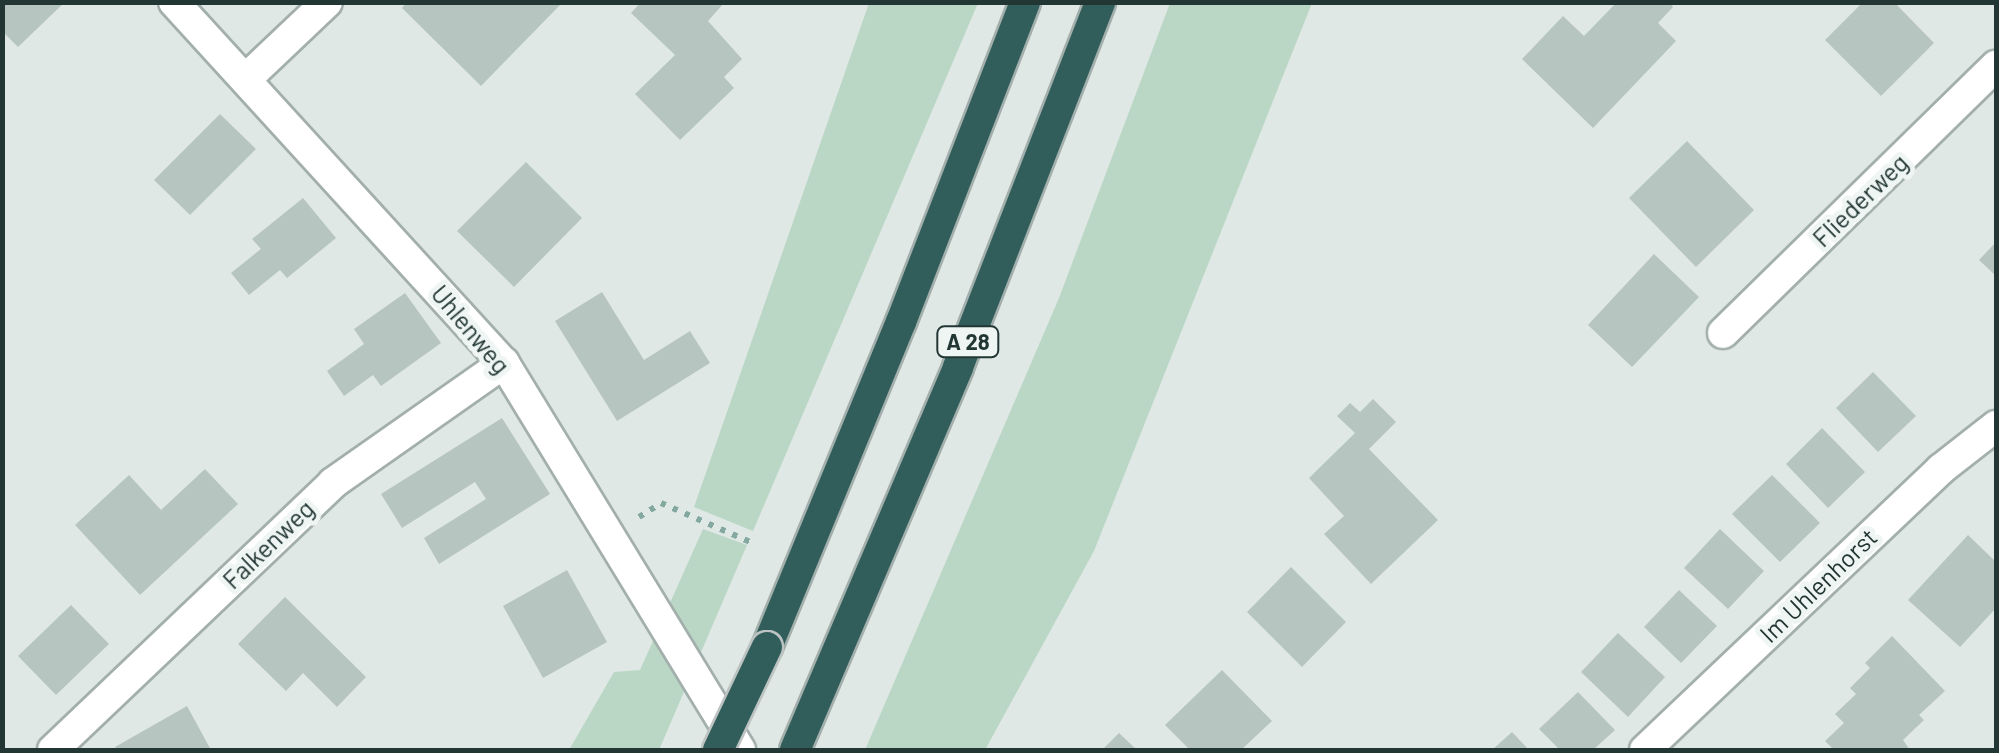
<!DOCTYPE html>
<html>
<head>
<meta charset="utf-8">
<style>
	body { margin:0 }
	#map { position:relative; width:1999px; height:753px; overflow:hidden; background:#dfe8e5; font-family:Barlow,sans-serif }
	div>[style] { position:absolute }
	.green>* { inset:0; background:#bad7c5 }
	.building>* { inset:0; background:#b7c5c1 }
	.path>* { height:6px; margin-top:-3px; transform-origin:0; background:repeating-linear-gradient(90deg,#83a8a0 0 5px,transparent 0 13px) }
	.roads { filter:drop-shadow(2px 0 #a3afac) drop-shadow(-2px 0 #a3afac) drop-shadow(0 2px #a3afac) drop-shadow(0 -2px #a3afac) }
	.street>* { height:30px; margin:-15px; padding:0 15px; transform-origin:15px; border-radius:15px; background:#fff }
	.highway>* { height:30px; margin:-15px; padding:0 15px; transform-origin:15px; border-radius:15px; background:#315e5a }
	.bridges { filter:drop-shadow(2px 0 #bdc3c2) drop-shadow(-2px 0 #bdc3c2) drop-shadow(0 2px #bdc3c2) drop-shadow(0 -2px #bdc3c2) }
	.highway-bridge>* { height:30px; margin:-15px; padding:0 15px; transform-origin:15px; border-radius:15px; background:#315e5a }
	span { translate:-50% -50%; white-space:nowrap; text-align:center; line-height:1.15; -webkit-text-stroke:10px #eef5f3; paint-order:stroke }
	.shield-label span { padding:2px 8px; background:#eef5f3; border:2px solid; border-radius:8px; -webkit-text-stroke-width:0 }
	.shield-label { font-size:22px; color:#223633; font-weight:700 }
	.street-label { font-size:25px; color:#223633 }
	.frame { position:absolute; inset:0; border:5px solid #223633; pointer-events:none }
</style>
</head>
<body>
<div id="map">
	<div class="green">
		<div style="clip-path:polygon(869px 3px,978px 3px,753px 531px,694px 507px)"></div>
		<div style="clip-path:polygon(1170px 3px,1312px 3px,1094px 551px,985px 750px,865px 750px,1059px 298px)"></div>
		<div style="clip-path:polygon(703px 529px,747px 545px,659px 750px,569px 750px,614px 672px,640px 670px)"></div>
	</div>
	<div class="building">
		<div style="clip-path:polygon(2px 2px,65px 2px,18px 47px,2px 31px)"></div>
		<div style="clip-path:polygon(407px 2px,563px 2px,481px 86px,402px 8px)"></div>
		<div style="clip-path:polygon(641px 2px,725px 2px,708px 21px,742px 59px,724px 77px,734px 88px,680px 140px,635px 94px,675px 55px,631px 13px)"></div>
		<div style="clip-path:polygon(1617px 2px,1669px 2px,1673px 7px,1658px 23px,1676px 41px,1593px 128px,1522px 59px,1563px 16px,1584px 36px)"></div>
		<div style="clip-path:polygon(1863px 2px,1894px 2px,1934px 43px,1881px 96px,1825px 40px)"></div>
		<div style="clip-path:polygon(220px 114px,256px 149px,190px 215px,154px 180px)"></div>
		<div style="clip-path:polygon(1687px 141px,1754px 210px,1696px 267px,1629px 198px)"></div>
		<div style="clip-path:polygon(526px 162px,582px 218px,514px 287px,457px 231px)"></div>
		<div style="clip-path:polygon(303px 198px,336px 238px,287px 278px,280px 270px,249px 295px,231px 273px,261px 249px,252px 239px)"></div>
		<div style="clip-path:polygon(1996px 242px,1996px 276px,1979px 260px)"></div>
		<div style="clip-path:polygon(1654px 254px,1699px 297px,1632px 367px,1588px 325px)"></div>
		<div style="clip-path:polygon(602px 292px,644px 360px,690px 331px,710px 363px,617px 421px,555px 321px)"></div>
		<div style="clip-path:polygon(405px 293px,441px 343px,381px 386px,373px 375px,344px 396px,327px 371px,364px 344px,354px 329px)"></div>
		<div style="clip-path:polygon(1873px 372px,1916px 416px,1878px 452px,1836px 408px)"></div>
		<div style="clip-path:polygon(1373px 399px,1396px 422px,1369px 449px,1438px 520px,1371px 584px,1324px 534px,1344px 516px,1309px 478px,1355px 433px,1337px 416px,1350px 403px,1360px 412px)"></div>
		<div style="clip-path:polygon(502px 418px,550px 494px,439px 564px,424px 538px,486px 499px,475px 482px,402px 528px,381px 494px)"></div>
		<div style="clip-path:polygon(1822px 428px,1865px 472px,1828px 508px,1786px 464px)"></div>
		<div style="clip-path:polygon(205px 469px,238px 504px,140px 595px,75px 525px,129px 475px,161px 510px)"></div>
		<div style="clip-path:polygon(1772px 475px,1820px 523px,1780px 562px,1732px 514px)"></div>
		<div style="clip-path:polygon(1720px 529px,1764px 571px,1728px 609px,1684px 568px)"></div>
		<div style="clip-path:polygon(1968px 535px,1996px 562px,1996px 608px,1960px 647px,1908px 600px)"></div>
		<div style="clip-path:polygon(1291px 567px,1346px 622px,1302px 667px,1247px 612px)"></div>
		<div style="clip-path:polygon(567px 570px,607px 642px,543px 678px,503px 606px)"></div>
		<div style="clip-path:polygon(1679px 590px,1717px 626px,1681px 663px,1644px 627px)"></div>
		<div style="clip-path:polygon(285px 597px,366px 677px,337px 707px,303px 673px,286px 691px,238px 644px)"></div>
		<div style="clip-path:polygon(71px 605px,109px 644px,56px 695px,18px 656px)"></div>
		<div style="clip-path:polygon(1618px 633px,1665px 677px,1628px 717px,1581px 672px)"></div>
		<div style="clip-path:polygon(1892px 636px,1945px 691px,1919px 715px,1924px 720px,1903px 740px,1910px 750px,1834px 750px,1825px 741px,1844px 723px,1835px 714px,1856px 694px,1850px 688px,1870px 668px,1865px 663px)"></div>
		<div style="clip-path:polygon(1222px 670px,1272px 721px,1241px 750px,1190px 750px,1165px 725px)"></div>
		<div style="clip-path:polygon(1578px 692px,1615px 730px,1593px 750px,1560px 750px,1539px 729px)"></div>
		<div style="clip-path:polygon(187px 706px,211px 750px,117px 750px,115px 747px)"></div>
		<div style="clip-path:polygon(1512px 732px,1529px 750px,1492px 750px)"></div>
		<div style="clip-path:polygon(1119px 733px,1137px 750px,1102px 750px)"></div>
	</div>
	<div class="path">
		<div style="left:639px;top:517px;width:26px;rotate:-32deg"></div>
		<div style="left:661px;top:503px;width:103px;rotate:23.6deg"></div>
	</div>
	<div class="roads">
		<div class="street">
			<div style="left:174px;top:2px;width:489px;rotate:47.6deg"></div>
			<div style="left:504px;top:363px;width:453px;rotate:58.6deg"></div>
			<div style="left:247px;top:78px;width:110px;rotate:-43.5deg"></div>
			<div style="left:1723px;top:333px;width:382px;rotate:-44.4deg"></div>
			<div style="left:53px;top:750px;width:387px;rotate:-43.6deg"></div>
			<div style="left:333px;top:483px;width:209px;rotate:-35.1deg"></div>
			<div style="left:1645px;top:750px;width:408px;rotate:-43.5deg"></div>
			<div style="left:1941px;top:469px;width:70px;rotate:-38deg"></div>
		</div>
		<div class="highway">
			<div style="left:767px;top:647px;width:352px;rotate:-67.6deg"></div>
			<div style="left:901px;top:322px;width:343px;rotate:-68.8deg"></div>
			<div style="left:795px;top:750px;width:416px;rotate:-66.9deg"></div>
			<div style="left:958px;top:367px;width:392px;rotate:-68.7deg"></div>
		</div>
	</div>
	<div class="bridges">
		<div class="highway-bridge">
			<div style="left:718px;top:750px;width:114px;rotate:-64.6deg"></div>
		</div>
	</div>
	<div class="shield-label">
		<span style="left:968px;top:342px">A 28</span>
	</div>
	<div class="street-label">
		<span style="left:1860px;top:200px;rotate:-44deg">Fliederweg</span>
		<span style="left:471px;top:329px;rotate:50deg">Uhlenweg</span>
		<span style="left:268px;top:544px;rotate:-44deg">Falkenweg</span>
		<span style="left:1818px;top:585px;rotate:-44deg">Im Uhlenhorst</span>
	</div>
	<div class="frame"></div>
</div>
</body>
</html>
